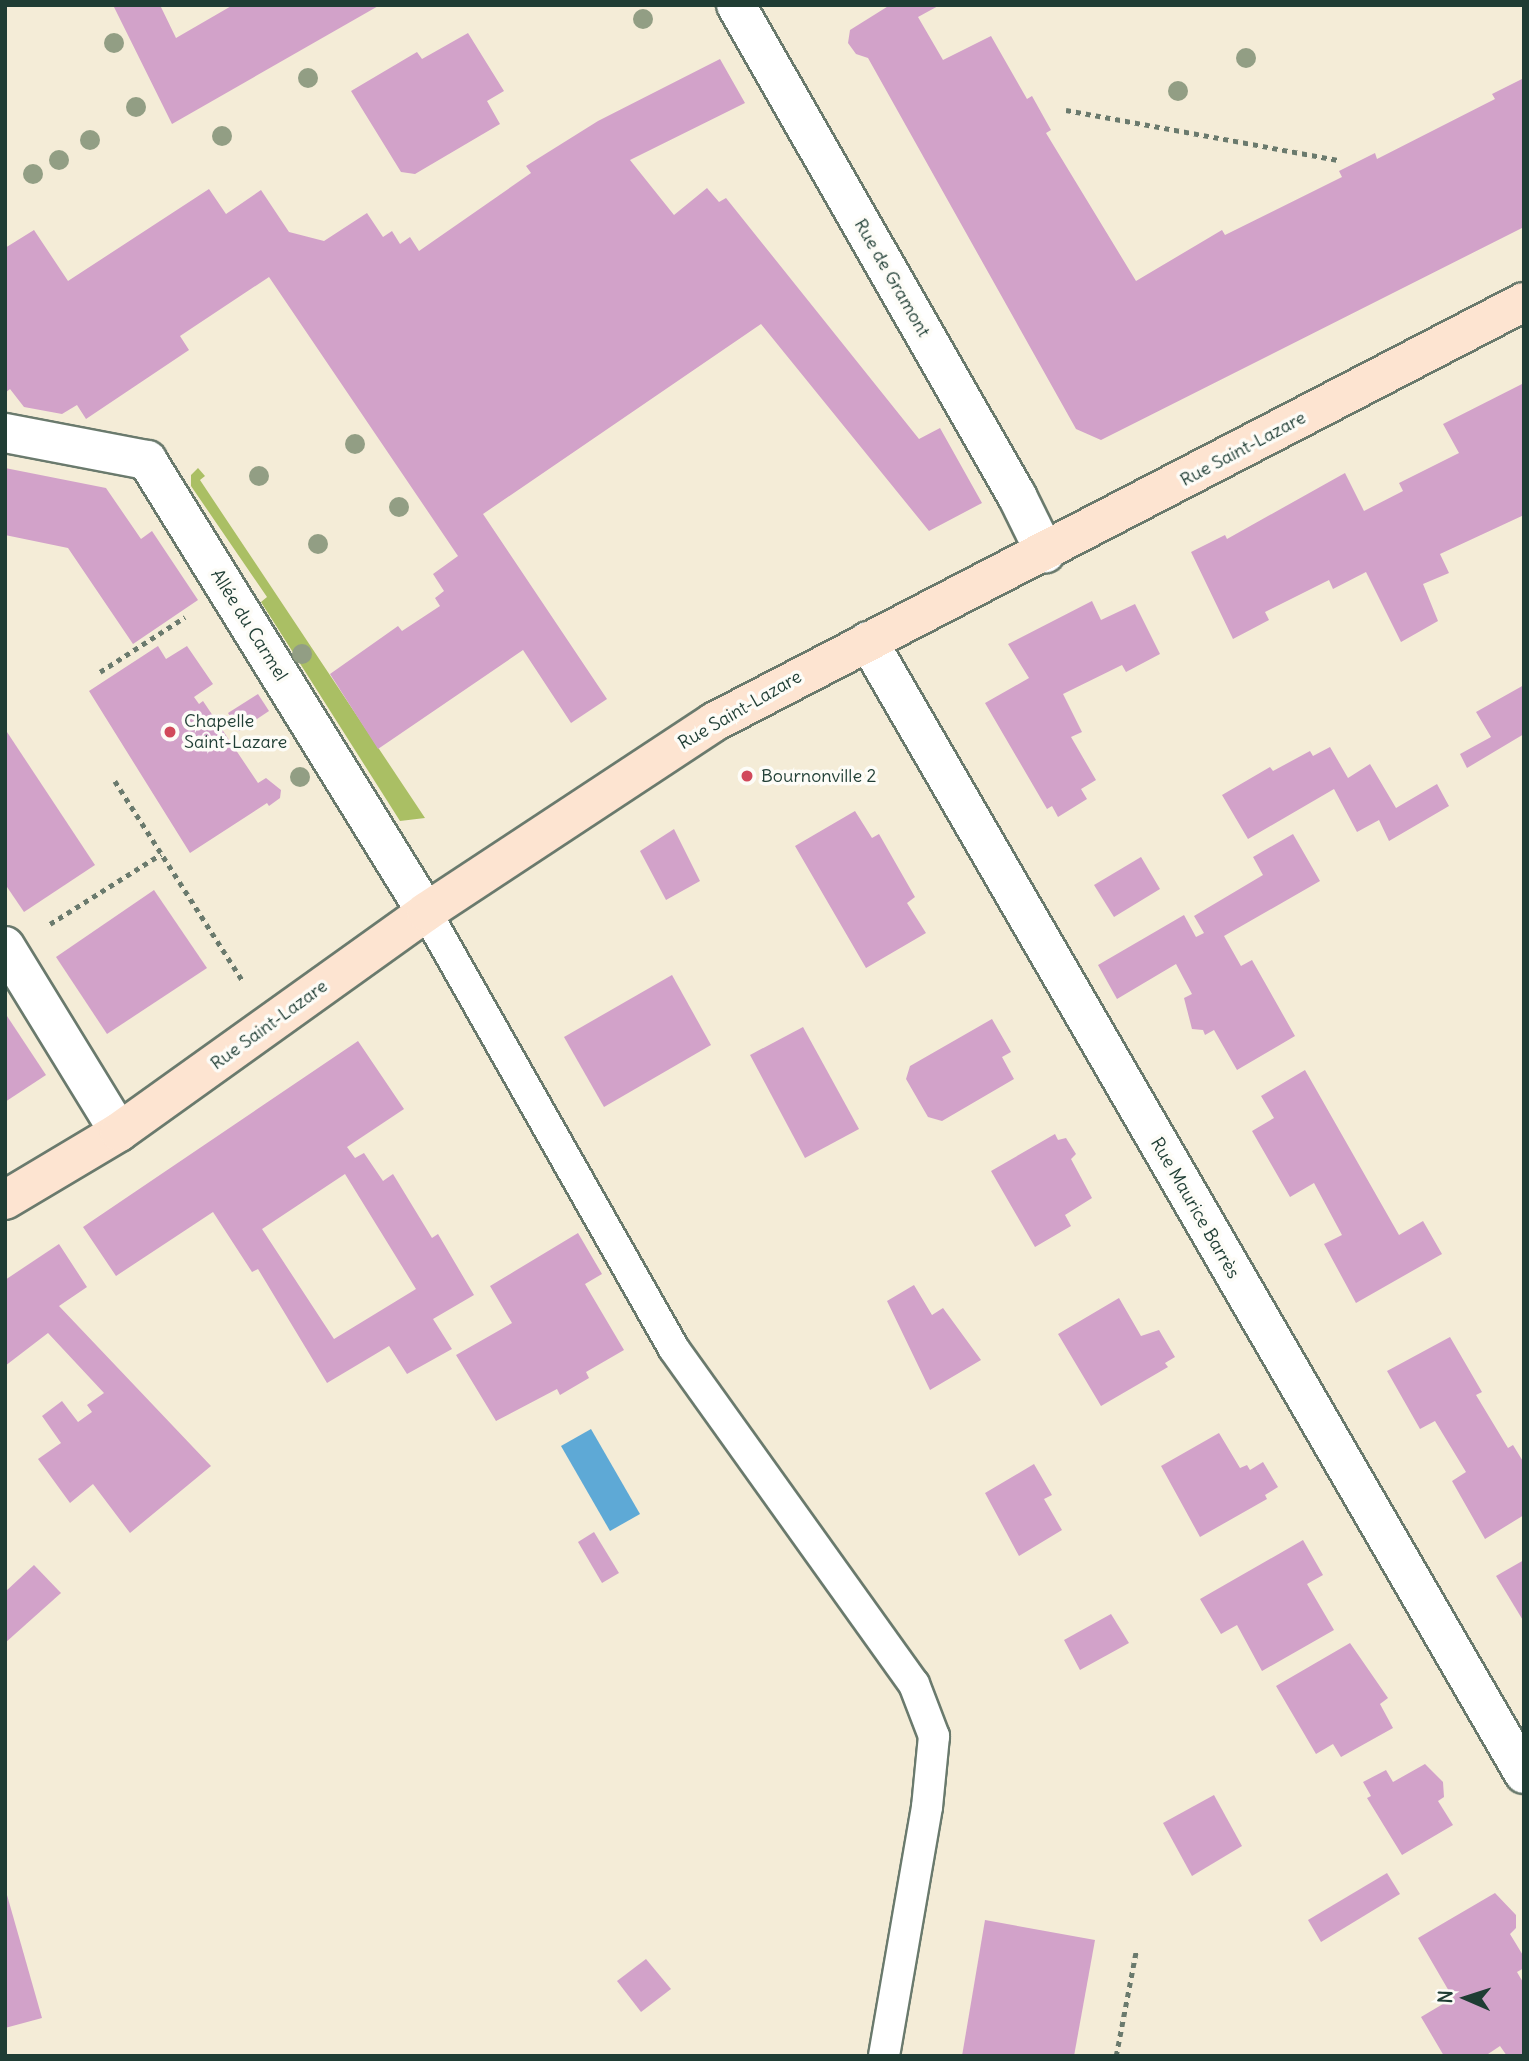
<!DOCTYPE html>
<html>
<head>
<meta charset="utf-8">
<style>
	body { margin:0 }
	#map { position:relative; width:1529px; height:2061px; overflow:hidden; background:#f4ecd7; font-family:Delius,sans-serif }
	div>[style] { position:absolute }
	.green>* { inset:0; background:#aabf64 }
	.water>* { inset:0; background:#5ea9d6 }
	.building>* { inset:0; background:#d2a2c9 }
	.path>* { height:4.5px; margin-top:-2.25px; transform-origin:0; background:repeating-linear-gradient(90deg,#6a7a6d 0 5px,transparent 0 10px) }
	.roads { filter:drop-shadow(2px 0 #6a7a6d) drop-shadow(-2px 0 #6a7a6d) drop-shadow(0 2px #6a7a6d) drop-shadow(0 -2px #6a7a6d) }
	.service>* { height:30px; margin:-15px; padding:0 15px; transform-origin:15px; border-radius:15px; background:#fff }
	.minor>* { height:38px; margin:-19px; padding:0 19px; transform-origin:19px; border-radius:19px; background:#fff }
	.secondary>* { height:38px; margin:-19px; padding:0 19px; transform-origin:19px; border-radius:19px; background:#fde4d1 }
	.trees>* { width:20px; height:20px; margin:-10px; border-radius:50%; background:#929e84 }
	.dots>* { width:19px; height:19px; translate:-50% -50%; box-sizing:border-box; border:4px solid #fdfcf7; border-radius:50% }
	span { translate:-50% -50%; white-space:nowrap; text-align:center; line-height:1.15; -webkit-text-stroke:7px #fdfcf7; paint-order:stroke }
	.street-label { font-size:18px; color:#1f3d34 }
	.poi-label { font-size:18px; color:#1f3d34 }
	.left { translate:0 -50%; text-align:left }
	.frame { position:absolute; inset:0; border:7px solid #1f3d34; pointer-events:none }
	.north { position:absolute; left:1431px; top:1963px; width:70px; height:70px; -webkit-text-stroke:5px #fdfcf7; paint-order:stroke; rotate:273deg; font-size:19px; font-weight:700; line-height:28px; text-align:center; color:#1f3d34 }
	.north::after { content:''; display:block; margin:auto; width:24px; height:32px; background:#1f3d34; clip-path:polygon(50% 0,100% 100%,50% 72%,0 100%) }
</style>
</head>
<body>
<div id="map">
	<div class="green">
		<div style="clip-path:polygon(198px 468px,205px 476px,200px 480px,425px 818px,400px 821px,261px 602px,267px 597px,191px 486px,191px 475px)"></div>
	</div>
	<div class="water">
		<div style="clip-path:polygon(591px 1429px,640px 1514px,610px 1531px,561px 1446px)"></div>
	</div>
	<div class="building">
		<div style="clip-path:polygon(113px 5px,160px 5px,176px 38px,233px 5px,380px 5px,172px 124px)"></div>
		<div style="clip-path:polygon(890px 5px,940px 5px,918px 17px,943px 60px,991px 36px,1027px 99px,1032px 96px,1051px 130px,1046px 133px,1136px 281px,1222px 230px,1225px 235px,1342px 177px,1339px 171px,1375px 153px,1377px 159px,1495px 99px,1492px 94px,1524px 78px,1524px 227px,1101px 440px,1076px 429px,868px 58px,856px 54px,848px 43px,850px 30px)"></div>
		<div style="clip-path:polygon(468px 33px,504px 91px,487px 101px,500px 124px,415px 174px,401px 172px,351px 91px,417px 52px,422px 59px)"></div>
		<div style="clip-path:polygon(720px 59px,745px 103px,630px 160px,674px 215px,707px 188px,719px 202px,726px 198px,919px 439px,940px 428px,982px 503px,929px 531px,761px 324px,483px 514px,607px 699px,571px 723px,523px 650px,378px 749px,330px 674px,398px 626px,402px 631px,440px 606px,435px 598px,444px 591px,433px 574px,458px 556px,269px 277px,180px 336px,189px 350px,86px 419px,77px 405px,62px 414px,24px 407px,10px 389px,5px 393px,5px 248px,34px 230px,68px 281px,209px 189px,226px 214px,261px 190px,289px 232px,324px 241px,367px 213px,383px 237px,392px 231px,400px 244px,410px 237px,419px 251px,531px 173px,526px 166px,598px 121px)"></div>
		<div style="clip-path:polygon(1524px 383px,1524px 515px,1440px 554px,1449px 573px,1423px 584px,1438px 621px,1401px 642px,1366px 572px,1333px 589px,1329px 580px,1265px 612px,1269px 620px,1233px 639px,1191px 552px,1225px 535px,1227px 539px,1345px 473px,1364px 511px,1403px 491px,1399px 483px,1459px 453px,1443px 424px)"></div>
		<div style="clip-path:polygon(5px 468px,106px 488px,141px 539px,152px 531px,198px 600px,133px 644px,68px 548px,5px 535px)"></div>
		<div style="clip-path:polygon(1092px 601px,1101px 620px,1135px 604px,1160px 654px,1126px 672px,1122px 665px,1063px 694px,1082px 732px,1071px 737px,1096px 780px,1081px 789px,1087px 799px,1058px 817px,1052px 806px,1047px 809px,985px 703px,1029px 678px,1008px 644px)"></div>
		<div style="clip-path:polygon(158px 646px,166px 659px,187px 646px,213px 684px,194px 697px,199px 704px,203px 701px,258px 783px,266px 778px,281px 790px,280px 798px,269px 806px,267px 803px,190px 853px,89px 691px)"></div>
		<div style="clip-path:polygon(1524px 685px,1524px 734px,1467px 768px,1460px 754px,1491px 737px,1476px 712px)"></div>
		<div style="clip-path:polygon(258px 694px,269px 711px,239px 731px,228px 713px)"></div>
		<div style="clip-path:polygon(5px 729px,95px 865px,24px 912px,5px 884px)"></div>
		<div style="clip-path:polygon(1330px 747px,1348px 778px,1370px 764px,1396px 808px,1437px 784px,1449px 806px,1389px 841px,1379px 820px,1357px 832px,1334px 789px,1248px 839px,1222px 795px,1270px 767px,1273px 771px,1310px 751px,1313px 756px)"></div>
		<div style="clip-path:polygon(855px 811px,872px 838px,879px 834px,915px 897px,907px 903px,926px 933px,866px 968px,795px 846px)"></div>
		<div style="clip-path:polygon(674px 829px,700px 881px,666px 900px,640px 851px)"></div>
		<div style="clip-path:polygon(1293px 834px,1320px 881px,1224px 936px,1241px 966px,1252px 960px,1295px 1036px,1237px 1070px,1214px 1030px,1205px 1035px,1203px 1030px,1192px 1029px,1184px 998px,1192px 994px,1176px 964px,1117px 999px,1098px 965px,1184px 915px,1196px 937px,1204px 933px,1194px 916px,1263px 875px,1253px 857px)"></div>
		<div style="clip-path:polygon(1141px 857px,1160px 889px,1114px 917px,1094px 885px)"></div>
		<div style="clip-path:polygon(154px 890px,207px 968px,107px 1034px,56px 957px)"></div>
		<div style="clip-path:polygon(672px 975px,711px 1045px,604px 1107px,564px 1037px)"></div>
		<div style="clip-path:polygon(5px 1013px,46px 1075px,5px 1102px)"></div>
		<div style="clip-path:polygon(992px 1019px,1011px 1052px,1002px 1057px,1014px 1079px,942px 1121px,928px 1117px,906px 1079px,910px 1066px)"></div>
		<div style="clip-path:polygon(803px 1027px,859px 1129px,805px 1158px,750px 1055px)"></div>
		<div style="clip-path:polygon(evenodd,358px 1041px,404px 1109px,347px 1147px,355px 1158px,364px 1153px,383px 1181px,393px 1174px,432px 1238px,438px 1234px,474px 1295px,433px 1319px,452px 1349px,407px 1374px,389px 1346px,327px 1383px,258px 1269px,252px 1272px,213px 1212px,116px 1276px,83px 1227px,358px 1041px,345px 1174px,416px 1289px,334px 1339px,262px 1229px,345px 1174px)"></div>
		<div style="clip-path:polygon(1305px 1070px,1399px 1235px,1423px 1221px,1442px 1254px,1356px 1303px,1324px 1244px,1342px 1235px,1314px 1183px,1290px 1197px,1252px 1131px,1274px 1118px,1261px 1096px)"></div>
		<div style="clip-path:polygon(1055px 1134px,1058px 1140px,1066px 1138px,1076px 1154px,1071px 1159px,1092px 1198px,1065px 1215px,1071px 1226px,1035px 1247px,991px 1171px)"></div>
		<div style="clip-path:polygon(578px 1233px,602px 1274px,585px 1284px,624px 1350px,586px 1372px,589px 1378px,560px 1395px,557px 1389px,496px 1421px,456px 1355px,512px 1323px,490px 1286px)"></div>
		<div style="clip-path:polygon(59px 1244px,87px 1287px,59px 1306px,211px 1466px,130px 1533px,93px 1484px,70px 1503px,38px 1459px,61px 1443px,42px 1416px,62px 1401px,78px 1422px,92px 1412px,87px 1405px,104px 1393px,48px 1333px,5px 1366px,5px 1280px)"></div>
		<div style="clip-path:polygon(914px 1285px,932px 1315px,943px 1308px,981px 1360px,930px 1390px,887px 1301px)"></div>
		<div style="clip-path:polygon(1119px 1298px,1141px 1336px,1159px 1330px,1175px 1357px,1165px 1363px,1168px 1367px,1101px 1406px,1058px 1334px)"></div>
		<div style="clip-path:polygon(1450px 1337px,1482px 1392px,1476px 1395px,1508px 1448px,1513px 1445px,1524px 1463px,1524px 1515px,1485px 1539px,1452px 1481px,1466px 1472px,1435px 1421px,1420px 1429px,1387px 1371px)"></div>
		<div style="clip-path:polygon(1219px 1433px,1240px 1468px,1247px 1465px,1250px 1470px,1263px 1462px,1278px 1487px,1265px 1495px,1267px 1499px,1200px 1537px,1161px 1466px)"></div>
		<div style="clip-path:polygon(1034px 1464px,1052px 1495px,1044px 1499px,1062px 1530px,1019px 1556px,985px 1493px)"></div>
		<div style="clip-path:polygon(594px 1532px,619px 1573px,602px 1583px,578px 1542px)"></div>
		<div style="clip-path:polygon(1303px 1540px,1323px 1575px,1307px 1584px,1334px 1630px,1262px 1671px,1237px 1625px,1221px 1634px,1200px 1599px)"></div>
		<div style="clip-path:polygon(1524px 1560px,1524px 1622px,1496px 1576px)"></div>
		<div style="clip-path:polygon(34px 1565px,61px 1593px,5px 1643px,5px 1592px)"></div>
		<div style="clip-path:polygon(1111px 1614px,1129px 1643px,1080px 1670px,1064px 1640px)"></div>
		<div style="clip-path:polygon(1350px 1643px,1388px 1698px,1380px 1704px,1393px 1728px,1341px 1757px,1333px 1744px,1316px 1754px,1276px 1686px)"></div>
		<div style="clip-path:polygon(1425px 1764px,1443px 1782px,1444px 1797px,1438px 1801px,1453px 1825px,1402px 1855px,1367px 1798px,1371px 1796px,1363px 1782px,1386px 1770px,1393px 1782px)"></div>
		<div style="clip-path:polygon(1214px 1795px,1242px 1846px,1192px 1876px,1163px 1823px)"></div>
		<div style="clip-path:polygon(1387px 1873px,1400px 1894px,1321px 1942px,1308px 1920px)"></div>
		<div style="clip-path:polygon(5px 1888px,42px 2018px,5px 2028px)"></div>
		<div style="clip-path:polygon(1495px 1893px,1516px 1915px,1516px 1928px,1510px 1934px,1524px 1957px,1524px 1968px,1517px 1972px,1524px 1984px,1524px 2056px,1507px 2056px,1500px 2046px,1485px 2056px,1444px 2056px,1421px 2017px,1453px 1998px,1418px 1938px)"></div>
		<div style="clip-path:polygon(985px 1920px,1095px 1940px,1074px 2056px,962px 2056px)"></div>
		<div style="clip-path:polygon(646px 1959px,671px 1989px,641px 2012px,617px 1981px)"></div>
	</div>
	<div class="path">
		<div style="left:1066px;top:110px;width:278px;rotate:10.4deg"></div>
		<div style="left:100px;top:672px;width:101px;rotate:-32.9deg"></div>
		<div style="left:115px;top:781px;width:237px;rotate:57.4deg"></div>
		<div style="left:50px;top:924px;width:131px;rotate:-32.2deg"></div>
		<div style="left:1116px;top:2056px;width:107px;rotate:-79.2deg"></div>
	</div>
	<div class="roads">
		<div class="service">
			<div style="left:426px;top:912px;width:502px;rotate:60.42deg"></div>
			<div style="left:674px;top:1349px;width:412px;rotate:54.4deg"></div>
			<div style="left:914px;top:1684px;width:56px;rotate:69deg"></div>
			<div style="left:934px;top:1736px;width:71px;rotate:95.6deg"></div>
			<div style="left:927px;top:1807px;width:253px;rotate:99.8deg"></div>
		</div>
		<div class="minor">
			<div style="left:736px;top:5px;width:566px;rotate:60.22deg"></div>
			<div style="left:1017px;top:496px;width:64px;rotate:63.8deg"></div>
			<div style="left:5px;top:433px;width:145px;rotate:10.8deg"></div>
			<div style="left:147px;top:460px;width:531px;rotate:58.31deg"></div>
			<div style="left:868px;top:641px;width:1309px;rotate:59.93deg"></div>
			<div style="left:5px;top:946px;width:218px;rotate:58.5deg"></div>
		</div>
		<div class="secondary">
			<div style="left:5px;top:1200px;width:133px;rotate:-30.8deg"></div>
			<div style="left:119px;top:1132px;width:378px;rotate:-35.6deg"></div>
			<div style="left:426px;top:912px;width:345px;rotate:-33.4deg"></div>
			<div style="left:714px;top:722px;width:912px;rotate:-27.41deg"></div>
		</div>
	</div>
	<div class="trees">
		<div style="left:643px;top:19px"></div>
		<div style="left:114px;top:43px"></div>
		<div style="left:1246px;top:58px"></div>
		<div style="left:308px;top:78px"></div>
		<div style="left:1178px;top:91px"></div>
		<div style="left:136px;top:107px"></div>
		<div style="left:222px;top:136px"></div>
		<div style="left:90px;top:140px"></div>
		<div style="left:59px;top:160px"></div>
		<div style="left:33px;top:174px"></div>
		<div style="left:355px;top:444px"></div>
		<div style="left:259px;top:476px"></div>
		<div style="left:399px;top:507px"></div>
		<div style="left:318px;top:544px"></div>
		<div style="left:302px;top:654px"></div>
		<div style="left:300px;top:777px"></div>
	</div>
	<div class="dots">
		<div style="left:170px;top:732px;background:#d1495b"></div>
		<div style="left:747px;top:776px;background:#d1495b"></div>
	</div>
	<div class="street-label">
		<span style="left:892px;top:278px;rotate:60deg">Rue de Gramont</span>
		<span style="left:1243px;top:449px;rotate:-28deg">Rue Saint-Lazare</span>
		<span style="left:249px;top:625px;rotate:58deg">Allée du Carmel</span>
		<span style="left:740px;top:710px;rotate:-30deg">Rue Saint-Lazare</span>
		<span style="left:269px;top:1025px;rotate:-36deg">Rue Saint-Lazare</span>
		<span style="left:1195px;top:1208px;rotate:60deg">Rue Maurice Barrès</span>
	</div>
	<div class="poi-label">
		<span class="left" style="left:184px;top:732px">Chapelle<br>Saint-Lazare</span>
		<span class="left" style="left:761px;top:776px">Bournonville 2</span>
	</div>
	<div class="frame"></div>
	<div class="north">N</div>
</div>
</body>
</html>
